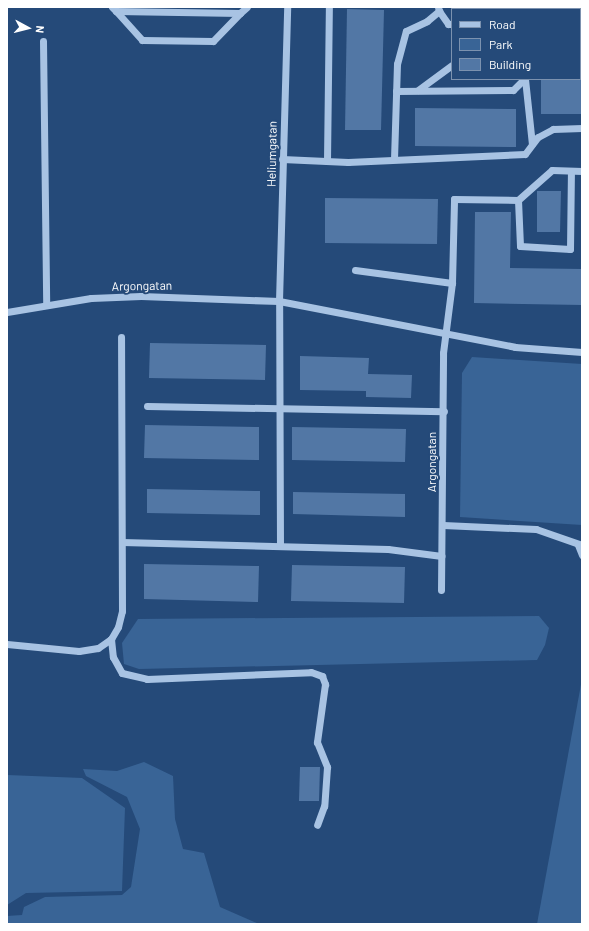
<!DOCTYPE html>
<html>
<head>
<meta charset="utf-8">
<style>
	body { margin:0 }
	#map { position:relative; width:589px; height:931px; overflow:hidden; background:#254a79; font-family:Barlow,sans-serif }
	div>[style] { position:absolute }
	.green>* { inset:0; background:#396496 }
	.building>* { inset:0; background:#5277a5 }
	.minor-tunnel>* { height:7px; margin-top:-3.5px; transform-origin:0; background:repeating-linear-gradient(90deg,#46658d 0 7px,transparent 0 10.5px) }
	.minor>* { height:7px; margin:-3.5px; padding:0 3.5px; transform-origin:3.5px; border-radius:3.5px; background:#a8c3e3 }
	span { translate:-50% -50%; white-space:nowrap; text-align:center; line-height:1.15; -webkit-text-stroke:4px #254a79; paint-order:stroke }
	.street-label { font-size:12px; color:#fff }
	.frame { position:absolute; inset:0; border:8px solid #fff; pointer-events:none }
	.legend { position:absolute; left:451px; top:8px; width:130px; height:72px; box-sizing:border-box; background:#254a79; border:1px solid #7c92af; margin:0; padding:5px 7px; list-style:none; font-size:12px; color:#fff }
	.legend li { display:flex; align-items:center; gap:8px; height:20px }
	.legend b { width:20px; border:1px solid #7c92af }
	.north { position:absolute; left:8px; top:8px; width:40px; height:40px; -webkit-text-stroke:3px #254a79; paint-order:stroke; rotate:97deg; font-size:11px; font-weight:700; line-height:16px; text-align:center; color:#fff }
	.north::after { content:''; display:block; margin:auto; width:14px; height:18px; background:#fff; clip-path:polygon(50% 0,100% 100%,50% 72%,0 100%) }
</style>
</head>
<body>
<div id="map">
	<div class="green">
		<div style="clip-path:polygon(472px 357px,582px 364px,582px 525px,460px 517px,462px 373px)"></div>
		<div style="clip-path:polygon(539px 616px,549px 628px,545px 645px,537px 660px,139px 669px,124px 664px,122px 643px,138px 619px)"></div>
		<div style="clip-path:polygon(582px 679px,582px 924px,537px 924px)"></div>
		<div style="clip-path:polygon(144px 762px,173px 776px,175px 819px,183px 849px,204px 853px,220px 907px,259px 924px,7px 924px,7px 916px,22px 915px,24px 907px,45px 897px,122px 895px,131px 887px,140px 829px,127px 797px,86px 776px,83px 769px,117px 771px)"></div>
		<div style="clip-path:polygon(7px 775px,82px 778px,125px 808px,122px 891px,26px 893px,7px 905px)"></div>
	</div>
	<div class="building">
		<div style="clip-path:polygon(347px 9px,384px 10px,381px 130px,345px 130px)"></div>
		<div style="clip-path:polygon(541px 79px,582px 79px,582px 114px,541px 114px)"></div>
		<div style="clip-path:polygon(415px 108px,516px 109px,516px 147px,415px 146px)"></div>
		<div style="clip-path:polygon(537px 191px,561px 191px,560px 232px,537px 232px)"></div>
		<div style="clip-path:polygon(325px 198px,438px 199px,437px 244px,325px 243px)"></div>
		<div style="clip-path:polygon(475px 212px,511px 212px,510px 268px,582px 269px,582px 305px,474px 303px)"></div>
		<div style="clip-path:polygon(150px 343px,266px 345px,265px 380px,149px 378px)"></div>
		<div style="clip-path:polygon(300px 356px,369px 358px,368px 374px,412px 375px,411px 398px,366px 397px,366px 391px,300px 390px)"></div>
		<div style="clip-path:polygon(145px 425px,259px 427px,259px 460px,144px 458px)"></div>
		<div style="clip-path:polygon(292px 427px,406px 429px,405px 462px,292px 460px)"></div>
		<div style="clip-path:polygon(147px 489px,260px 491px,260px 515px,147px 513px)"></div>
		<div style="clip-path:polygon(293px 492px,405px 494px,405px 517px,293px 514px)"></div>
		<div style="clip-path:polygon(144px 564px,259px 566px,258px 602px,144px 599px)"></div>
		<div style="clip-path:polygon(292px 565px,405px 567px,404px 603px,291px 601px)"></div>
		<div style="clip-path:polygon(300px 767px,320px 767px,319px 801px,299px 801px)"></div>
	</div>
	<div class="minor-tunnel">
		<div style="left:580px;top:28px;width:2px"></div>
	</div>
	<div class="minor">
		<div style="left:112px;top:7px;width:6px;rotate:45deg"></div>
		<div style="left:116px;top:11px;width:124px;rotate:0.9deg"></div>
		<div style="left:240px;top:13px;width:9px;rotate:-41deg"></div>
		<div style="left:116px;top:11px;width:39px;rotate:48deg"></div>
		<div style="left:142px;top:40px;width:71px;rotate:0.8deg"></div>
		<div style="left:213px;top:41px;width:39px;rotate:-46deg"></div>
		<div style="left:439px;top:11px;width:16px;rotate:55deg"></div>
		<div style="left:448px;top:24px;width:4px"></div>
		<div style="left:43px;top:41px;width:264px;rotate:89.3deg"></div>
		<div style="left:580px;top:65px;width:2px"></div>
		<div style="left:525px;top:79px;width:65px;rotate:83.9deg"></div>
		<div style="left:418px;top:90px;width:42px;rotate:-36.3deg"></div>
		<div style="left:396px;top:91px;width:117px;rotate:-0.5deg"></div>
		<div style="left:513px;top:90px;width:16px;rotate:-45deg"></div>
		<div style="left:282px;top:159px;width:66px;rotate:2.6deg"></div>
		<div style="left:348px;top:162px;width:177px;rotate:-2.6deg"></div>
		<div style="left:525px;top:154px;width:21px;rotate:-53deg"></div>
		<div style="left:538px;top:137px;width:17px;rotate:-28deg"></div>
		<div style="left:553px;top:129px;width:29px;rotate:-2deg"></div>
		<div style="left:394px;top:159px;width:95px;rotate:-88.2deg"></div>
		<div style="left:397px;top:64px;width:34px;rotate:-75deg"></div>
		<div style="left:406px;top:31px;width:23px;rotate:-25deg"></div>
		<div style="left:427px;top:21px;width:16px;rotate:-40deg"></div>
		<div style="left:439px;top:11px;width:4px;rotate:-104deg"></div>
		<div style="left:327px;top:161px;width:154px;rotate:-89.3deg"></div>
		<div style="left:518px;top:200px;width:46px;rotate:87.5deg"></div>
		<div style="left:520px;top:246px;width:50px;rotate:3.4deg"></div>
		<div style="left:570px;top:249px;width:78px;rotate:-89.3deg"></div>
		<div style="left:355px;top:270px;width:98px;rotate:7.6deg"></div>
		<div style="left:7px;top:312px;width:85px;rotate:-9.5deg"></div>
		<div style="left:91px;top:298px;width:50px;rotate:-2.3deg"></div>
		<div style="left:141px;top:296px;width:138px;rotate:2.1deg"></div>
		<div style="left:279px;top:301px;width:240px;rotate:11deg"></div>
		<div style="left:515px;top:347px;width:67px;rotate:4.3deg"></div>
		<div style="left:147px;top:406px;width:297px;rotate:1deg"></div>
		<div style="left:443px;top:525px;width:93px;rotate:2.5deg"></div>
		<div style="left:536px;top:529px;width:49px;rotate:19.2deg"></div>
		<div style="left:122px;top:542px;width:266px;rotate:1.5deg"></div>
		<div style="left:388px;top:549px;width:54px;rotate:7.4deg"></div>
		<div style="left:578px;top:545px;width:11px;rotate:68deg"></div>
		<div style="left:280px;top:546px;width:245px;rotate:-90.2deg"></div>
		<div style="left:279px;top:301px;width:294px;rotate:-88.4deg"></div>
		<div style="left:441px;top:590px;width:237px;rotate:-89.5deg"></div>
		<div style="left:443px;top:353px;width:71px;rotate:-82.7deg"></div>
		<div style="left:452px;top:283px;width:84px;rotate:-88.6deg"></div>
		<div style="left:454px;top:199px;width:64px;rotate:0.9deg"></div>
		<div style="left:518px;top:200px;width:45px;rotate:-41.4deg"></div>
		<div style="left:552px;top:170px;width:30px;rotate:2deg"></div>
		<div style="left:111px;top:639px;width:18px;rotate:84deg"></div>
		<div style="left:113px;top:657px;width:18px;rotate:61deg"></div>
		<div style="left:122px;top:673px;width:26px;rotate:13deg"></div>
		<div style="left:147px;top:679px;width:164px;rotate:-2.4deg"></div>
		<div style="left:311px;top:672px;width:12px;rotate:20deg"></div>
		<div style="left:322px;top:676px;width:9px;rotate:69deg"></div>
		<div style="left:325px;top:684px;width:59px;rotate:97.9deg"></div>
		<div style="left:317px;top:742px;width:27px;rotate:68deg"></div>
		<div style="left:327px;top:767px;width:39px;rotate:94deg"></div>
		<div style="left:324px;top:806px;width:20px;rotate:110deg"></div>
		<div style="left:7px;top:644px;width:72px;rotate:5.6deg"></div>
		<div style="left:79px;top:651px;width:19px;rotate:-9deg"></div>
		<div style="left:98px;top:648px;width:16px;rotate:-35deg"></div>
		<div style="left:111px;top:639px;width:14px;rotate:-60deg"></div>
		<div style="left:118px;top:627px;width:16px;rotate:-76deg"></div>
		<div style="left:122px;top:611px;width:274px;rotate:-90.2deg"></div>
	</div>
	<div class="street-label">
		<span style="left:272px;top:154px;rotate:-89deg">Heliumgatan</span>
		<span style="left:142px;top:286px;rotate:-1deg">Argongatan</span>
		<span style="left:432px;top:462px;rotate:-90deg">Argongatan</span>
	</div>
	<div class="frame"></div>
	<ul class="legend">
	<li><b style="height:5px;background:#a8c3e3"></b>Road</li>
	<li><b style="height:11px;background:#396496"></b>Park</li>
	<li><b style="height:11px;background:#5277a5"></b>Building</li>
	</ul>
	<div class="north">N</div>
</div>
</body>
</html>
